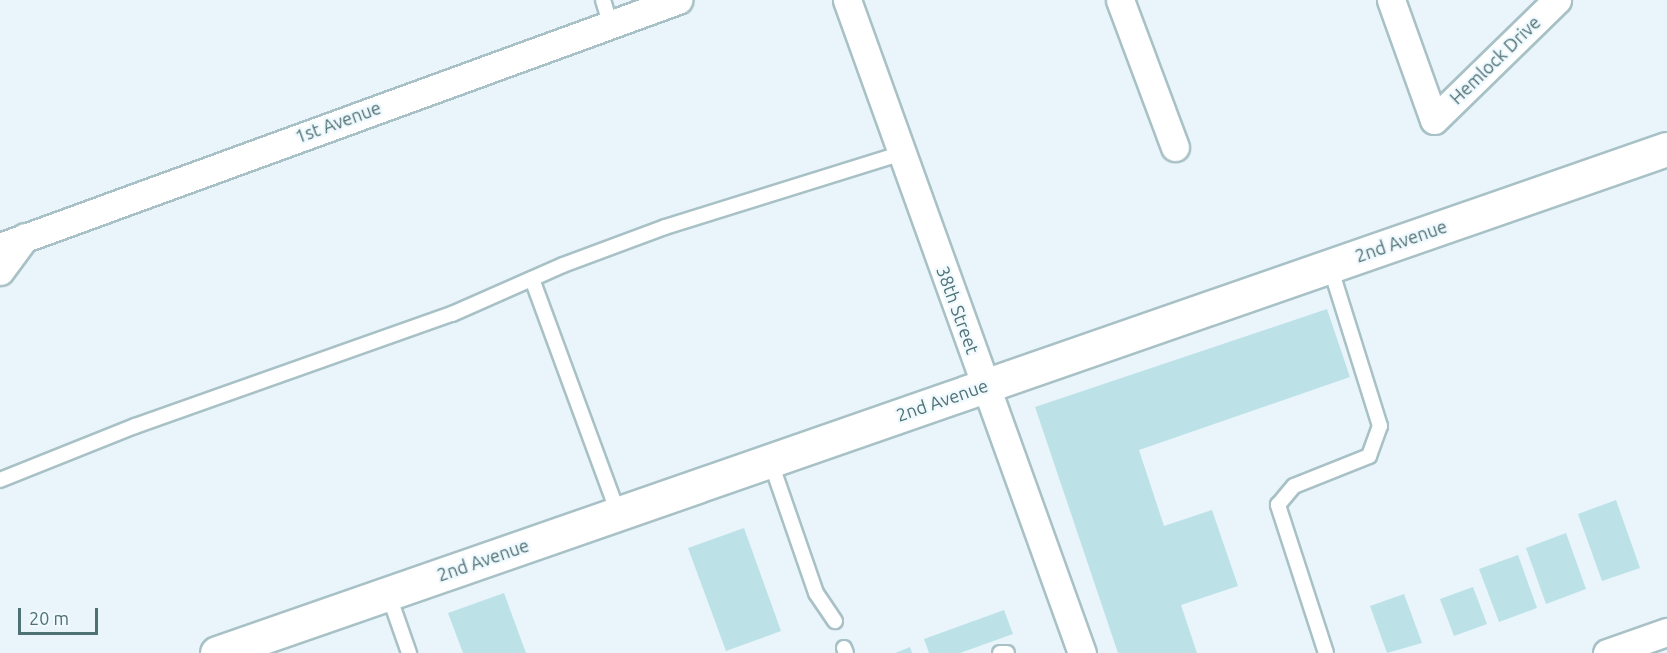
<!DOCTYPE html>
<html>
<head>
<meta charset="utf-8">
<style>
	body { margin:0 }
	#map { position:relative; width:1667px; height:653px; overflow:hidden; background:#e9f5fb; font-family:Ubuntu,sans-serif }
	div>[style] { position:absolute }
	.building>* { inset:0; background:#bce2e8 }
	.roads { filter:drop-shadow(2px 0 #a8c1c6) drop-shadow(-2px 0 #a8c1c6) drop-shadow(0 2px #a8c1c6) drop-shadow(0 -2px #a8c1c6) }
	.lane>* { height:14px; margin:-7px; padding:0 7px; transform-origin:7px; border-radius:7px; background:#fff }
	.street>* { height:27px; margin:-13.5px; padding:0 13.5px; transform-origin:13.5px; border-radius:13.5px; background:#fff }
	.secondary>* { height:33px; margin:-16.5px; padding:0 16.5px; transform-origin:16.5px; border-radius:16.5px; background:#fff }
	span { translate:-50% -50%; white-space:nowrap; text-align:center; line-height:1.15; -webkit-text-stroke:4.5px #eff9fe; paint-order:stroke }
	.street-label { font-size:18px; color:#4e7174 }
	.scale { position:absolute; left:18px; top:608px; width:80px; height:27px; box-sizing:border-box; border:3px solid #4e7174; border-top:0; padding-left:8px; font-size:18px; line-height:21px; white-space:nowrap; color:#4e7174; -webkit-text-stroke:4px #eff9fe; paint-order:stroke }
</style>
</head>
<body>
<div id="map">
	<div class="building">
		<div style="clip-path:polygon(1327px 309px,1350px 377px,1139px 450px,1164px 526px,1212px 510px,1238px 586px,1181px 605px,1197px 653px,1118px 653px,1035px 407px)"></div>
		<div style="clip-path:polygon(1616px 500px,1640px 568px,1602px 581px,1578px 514px)"></div>
		<div style="clip-path:polygon(744px 528px,781px 631px,726px 651px,688px 548px)"></div>
		<div style="clip-path:polygon(1566px 533px,1586px 589px,1546px 604px,1526px 548px)"></div>
		<div style="clip-path:polygon(1518px 555px,1537px 608px,1499px 622px,1479px 569px)"></div>
		<div style="clip-path:polygon(1473px 587px,1487px 624px,1454px 636px,1440px 599px)"></div>
		<div style="clip-path:polygon(504px 593px,526px 653px,463px 653px,448px 613px)"></div>
		<div style="clip-path:polygon(1404px 594px,1422px 643px,1387px 653px,1370px 606px)"></div>
		<div style="clip-path:polygon(1004px 610px,1013px 634px,960px 653px,929px 653px,924px 639px)"></div>
		<div style="clip-path:polygon(910px 647px,912px 653px,895px 653px)"></div>
	</div>
	<div class="roads">
		<div class="lane">
			<div style="left:603px;top:0;width:24px;rotate:73deg"></div>
			<div style="left:532px;top:279px;width:249px;rotate:69.8deg"></div>
			<div style="left:770px;top:460px;width:141px;rotate:70.9deg"></div>
			<div style="left:816px;top:593px;width:34px;rotate:56deg"></div>
			<div style="left:0;top:480px;width:145px;rotate:-21.8deg"></div>
			<div style="left:135px;top:426px;width:336px;rotate:-19.5deg"></div>
			<div style="left:452px;top:314px;width:121px;rotate:-23.8deg"></div>
			<div style="left:563px;top:265px;width:109px;rotate:-20.4deg"></div>
			<div style="left:665px;top:227px;width:248px;rotate:-17.3deg"></div>
			<div style="left:388px;top:593px;width:64px;rotate:70.7deg"></div>
			<div style="left:844px;top:648px;width:5px;rotate:68deg"></div>
			<div style="left:1000px;top:653px;width:7px"></div>
			<div style="left:1326px;top:653px;width:156px;rotate:-108deg"></div>
			<div style="left:1278px;top:505px;width:25px;rotate:-50deg"></div>
			<div style="left:1294px;top:486px;width:81px;rotate:-21.8deg"></div>
			<div style="left:1369px;top:456px;width:32px;rotate:-70deg"></div>
			<div style="left:1380px;top:426px;width:168px;rotate:-107.4deg"></div>
		</div>
		<div class="street">
			<div style="left:847px;top:0;width:694px;rotate:70.21deg"></div>
			<div style="left:1120px;top:0;width:157px;rotate:69.5deg"></div>
			<div style="left:1391px;top:0;width:127px;rotate:70.3deg"></div>
			<div style="left:1434px;top:120px;width:172px;rotate:-44.3deg"></div>
			<div style="left:0;top:247px;width:722px;rotate:-20.02deg"></div>
			<div style="left:0;top:271px;width:42px;rotate:-53.7deg"></div>
			<div style="left:1607px;top:653px;width:64px;rotate:-19.3deg"></div>
		</div>
		<div class="secondary">
			<div style="left:217px;top:653px;width:1535px;rotate:-19.17deg"></div>
		</div>
	</div>
	<div class="street-label">
		<span style="left:1495px;top:60px;rotate:-44deg">Hemlock Drive</span>
		<span style="left:338px;top:122px;rotate:-20deg">1st Avenue</span>
		<span style="left:1401px;top:241px;rotate:-19deg">2nd Avenue</span>
		<span style="left:958px;top:310px;rotate:70deg">38th Street</span>
		<span style="left:942px;top:400px;rotate:-19deg">2nd Avenue</span>
		<span style="left:483px;top:560px;rotate:-19deg">2nd Avenue</span>
	</div>
	<div class="scale">20 m</div>
</div>
</body>
</html>
